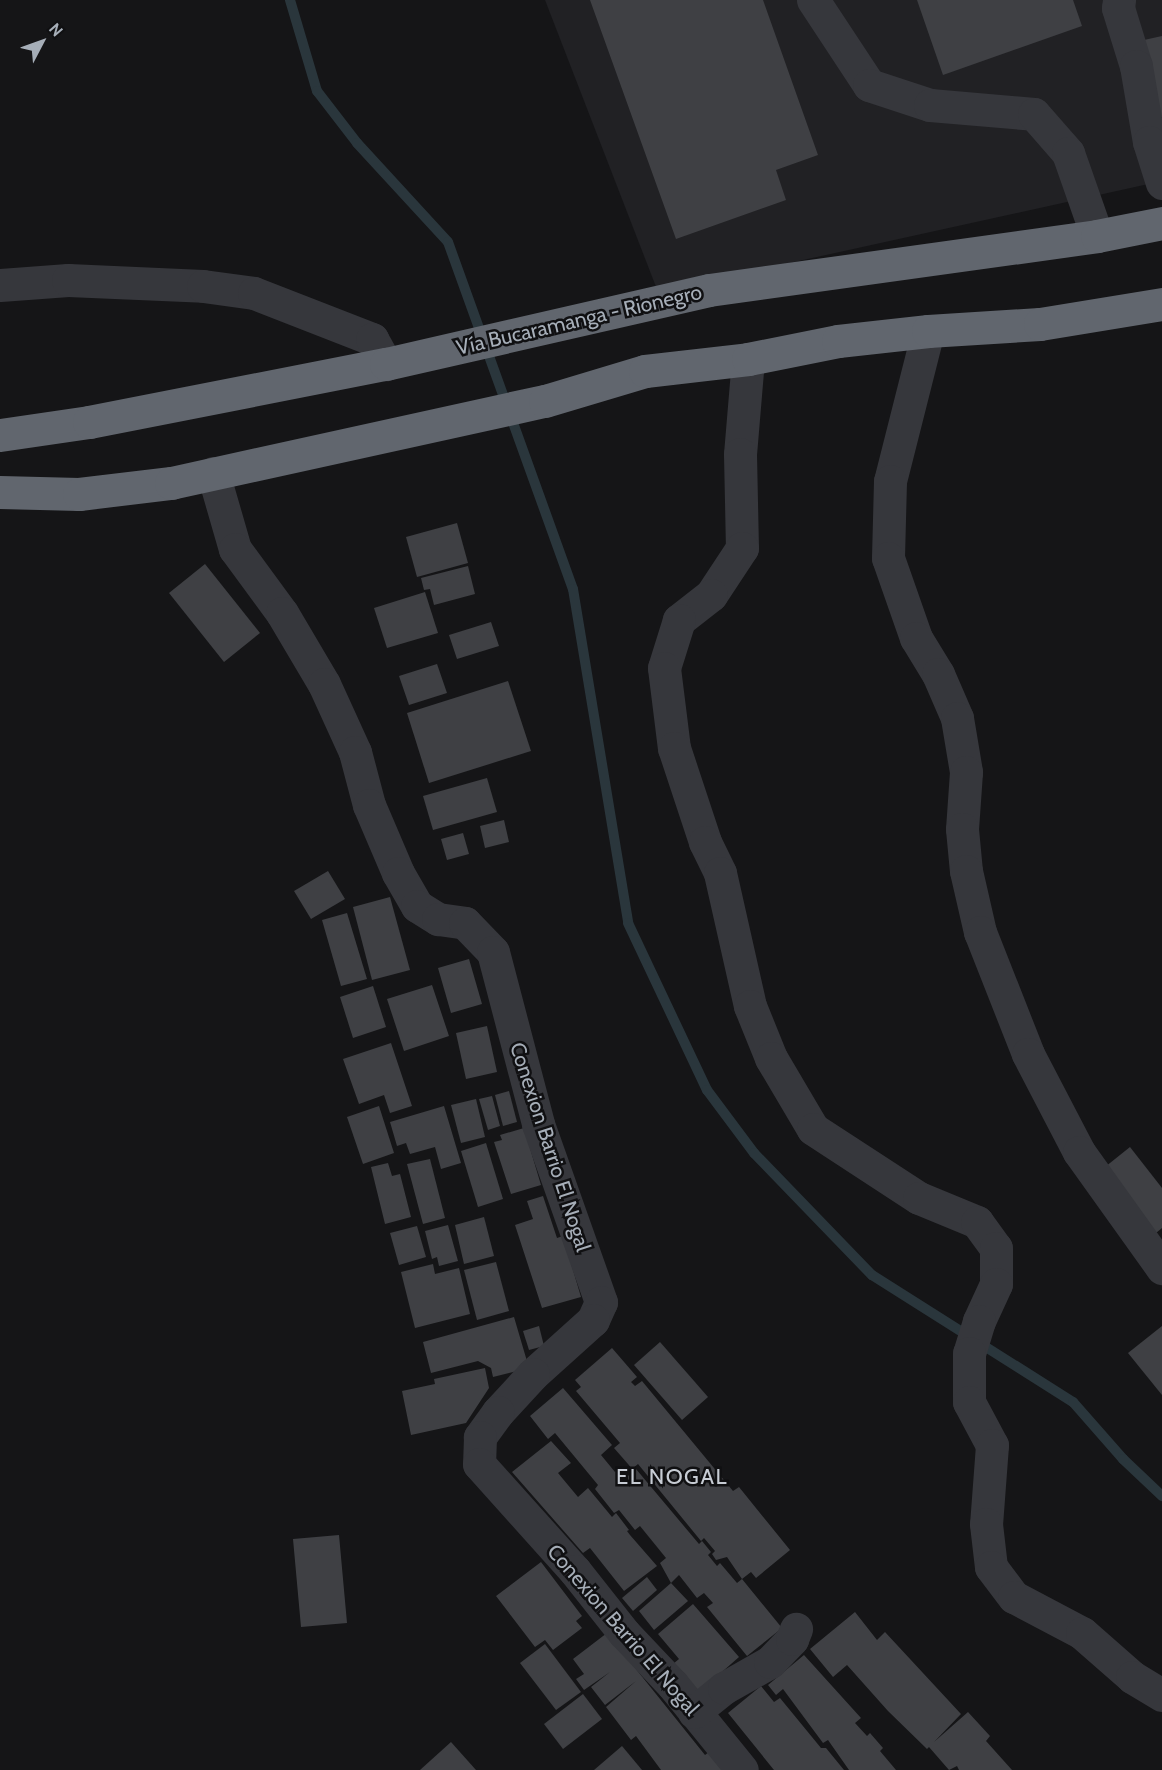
<!DOCTYPE html>
<html>
<head>
<meta charset="utf-8">
<style>
	body { margin:0 }
	#map { position:relative; width:1162px; height:1770px; overflow:hidden; background:#151517; font-family:Cabin,sans-serif }
	div>[style] { position:absolute }
	.built>* { inset:0; background:#212124 }
	.stream>* { height:10px; margin:-5px; padding:0 5px; transform-origin:5px; border-radius:5px; background:#2a363c }
	.building>* { inset:0; background:#3f4044 }
	.minor>* { height:33px; margin:-16.5px; padding:0 16.5px; transform-origin:16.5px; border-radius:16.5px; background:#36373c }
	.highway>* { height:33px; margin:-16.5px; padding:0 16.5px; transform-origin:16.5px; border-radius:16.5px; background:#61666e }
	span { translate:-50% -50%; white-space:nowrap; text-align:center; line-height:1.15; -webkit-text-stroke:5px #101012; paint-order:stroke }
	.street-label { font-size:21px; color:#a6aeb8 }
	.neighbourhood-label { font-size:22px; color:#c7ccd4; letter-spacing:1.5px }
	.north { position:absolute; left:12px; top:12px; width:60px; height:60px; -webkit-text-stroke:4px #101012; paint-order:stroke; rotate:49deg; font-size:16px; font-weight:700; line-height:24px; text-align:center; color:#a6aeb8 }
	.north::after { content:''; display:block; margin:auto; width:21px; height:27px; background:#a6aeb8; clip-path:polygon(50% 0,100% 100%,50% 72%,0 100%) }
</style>
</head>
<body>
<div id="map">
	<div class="built">
		<div style="clip-path:polygon(545px 0,1162px 0,1162px 181px,658px 292px)"></div>
	</div>
	<div class="stream">
		<div style="left:290px;top:0;width:95px;rotate:73.5deg"></div>
		<div style="left:317px;top:91px;width:66px;rotate:52.4deg"></div>
		<div style="left:357px;top:143px;width:134px;rotate:47.4deg"></div>
		<div style="left:448px;top:242px;width:369px;rotate:70.2deg"></div>
		<div style="left:573px;top:589px;width:338px;rotate:80.6deg"></div>
		<div style="left:628px;top:923px;width:185px;rotate:64.7deg"></div>
		<div style="left:707px;top:1090px;width:79px;rotate:53.3deg"></div>
		<div style="left:754px;top:1153px;width:170px;rotate:46deg"></div>
		<div style="left:872px;top:1275px;width:238px;rotate:32.3deg"></div>
		<div style="left:1073px;top:1402px;width:76px;rotate:48.7deg"></div>
		<div style="left:1123px;top:1459px;width:54px;rotate:43.5deg"></div>
	</div>
	<div class="building">
		<div style="clip-path:polygon(590px 0,763px 0,818px 155px,776px 170px,786px 200px,676px 239px)"></div>
		<div style="clip-path:polygon(917px 0,1073px 0,1082px 26px,943px 75px)"></div>
		<div style="clip-path:polygon(1162px 36px,1162px 117px,1161px 117px,1144px 40px)"></div>
		<div style="clip-path:polygon(457px 523px,468px 563px,417px 577px,406px 537px)"></div>
		<div style="clip-path:polygon(205px 564px,260px 633px,224px 662px,169px 593px)"></div>
		<div style="clip-path:polygon(468px 566px,475px 594px,434px 605px,430px 589px,424px 590px,421px 578px)"></div>
		<div style="clip-path:polygon(425px 592px,438px 633px,387px 648px,374px 608px)"></div>
		<div style="clip-path:polygon(491px 622px,499px 646px,457px 659px,449px 635px)"></div>
		<div style="clip-path:polygon(437px 664px,447px 693px,409px 705px,399px 676px)"></div>
		<div style="clip-path:polygon(508px 681px,531px 751px,429px 783px,407px 713px)"></div>
		<div style="clip-path:polygon(487px 778px,497px 812px,433px 830px,423px 796px)"></div>
		<div style="clip-path:polygon(504px 820px,509px 842px,485px 848px,480px 826px)"></div>
		<div style="clip-path:polygon(463px 833px,469px 854px,447px 860px,441px 839px)"></div>
		<div style="clip-path:polygon(328px 871px,345px 899px,311px 919px,294px 891px)"></div>
		<div style="clip-path:polygon(390px 897px,410px 970px,372px 980px,353px 907px)"></div>
		<div style="clip-path:polygon(347px 913px,367px 979px,341px 986px,322px 920px)"></div>
		<div style="clip-path:polygon(469px 959px,482px 1004px,451px 1013px,438px 968px)"></div>
		<div style="clip-path:polygon(432px 985px,449px 1036px,404px 1051px,387px 999px)"></div>
		<div style="clip-path:polygon(373px 986px,386px 1027px,353px 1038px,340px 997px)"></div>
		<div style="clip-path:polygon(487px 1026px,497px 1072px,466px 1079px,456px 1033px)"></div>
		<div style="clip-path:polygon(391px 1043px,412px 1106px,390px 1113px,384px 1095px,359px 1104px,343px 1059px)"></div>
		<div style="clip-path:polygon(509px 1091px,517px 1122px,503px 1126px,495px 1095px)"></div>
		<div style="clip-path:polygon(492px 1096px,500px 1126px,488px 1130px,479px 1099px)"></div>
		<div style="clip-path:polygon(476px 1099px,485px 1137px,461px 1143px,451px 1105px)"></div>
		<div style="clip-path:polygon(379px 1106px,394px 1153px,363px 1164px,347px 1117px)"></div>
		<div style="clip-path:polygon(444px 1106px,461px 1163px,441px 1169px,435px 1147px,410px 1154px,406px 1143px,397px 1146px,390px 1122px)"></div>
		<div style="clip-path:polygon(524px 1128px,541px 1185px,511px 1194px,494px 1142px,502px 1140px,500px 1135px)"></div>
		<div style="clip-path:polygon(486px 1143px,503px 1199px,478px 1207px,461px 1151px)"></div>
		<div style="clip-path:polygon(1130px 1147px,1162px 1188px,1162px 1228px,1156px 1233px,1105px 1167px)"></div>
		<div style="clip-path:polygon(430px 1159px,445px 1218px,423px 1224px,407px 1164px)"></div>
		<div style="clip-path:polygon(388px 1163px,392px 1176px,400px 1174px,411px 1217px,385px 1224px,371px 1167px)"></div>
		<div style="clip-path:polygon(543px 1196px,557px 1238px,563px 1236px,581px 1297px,542px 1308px,515px 1225px,533px 1219px,527px 1201px)"></div>
		<div style="clip-path:polygon(484px 1217px,494px 1256px,464px 1264px,455px 1225px)"></div>
		<div style="clip-path:polygon(448px 1225px,458px 1261px,439px 1266px,437px 1257px,432px 1259px,425px 1231px)"></div>
		<div style="clip-path:polygon(417px 1226px,426px 1257px,399px 1265px,390px 1233px)"></div>
		<div style="clip-path:polygon(496px 1262px,509px 1311px,477px 1320px,464px 1270px)"></div>
		<div style="clip-path:polygon(433px 1264px,435px 1274px,459px 1268px,470px 1314px,415px 1328px,401px 1272px)"></div>
		<div style="clip-path:polygon(514px 1317px,529px 1368px,493px 1377px,491px 1368px,478px 1361px,431px 1373px,423px 1342px)"></div>
		<div style="clip-path:polygon(539px 1326px,544px 1346px,529px 1350px,523px 1331px)"></div>
		<div style="clip-path:polygon(1162px 1326px,1162px 1395px,1128px 1353px)"></div>
		<div style="clip-path:polygon(660px 1342px,708px 1397px,682px 1420px,634px 1365px)"></div>
		<div style="clip-path:polygon(612px 1348px,637px 1377px,631px 1382px,635px 1386px,642px 1381px,733px 1491px,739px 1487px,790px 1550px,756px 1578px,751px 1572px,742px 1579px,727px 1557px,716px 1560px,712px 1554px,715px 1551px,704px 1538px,701px 1541px,638px 1464px,632px 1469px,628px 1464px,614px 1448px,620px 1443px,576px 1391px,581px 1387px,575px 1380px)"></div>
		<div style="clip-path:polygon(485px 1368px,489px 1388px,466px 1423px,411px 1435px,402px 1391px,435px 1384px,434px 1379px)"></div>
		<div style="clip-path:polygon(563px 1388px,612px 1445px,601px 1455px,615px 1472px,620px 1467px,628px 1476px,636px 1469px,699px 1544px,702px 1541px,711px 1552px,708px 1555px,717px 1566px,720px 1563px,737px 1583px,742px 1579px,782px 1628px,747px 1656px,707px 1607px,713px 1603px,704px 1593px,697px 1598px,679px 1575px,671px 1583px,688px 1601px,654px 1630px,639px 1611px,671px 1583px,660px 1563px,666px 1558px,640px 1526px,635px 1530px,619px 1510px,614px 1513px,595px 1489px,598px 1485px,555px 1433px,548px 1439px,530px 1416px)"></div>
		<div style="clip-path:polygon(551px 1441px,571px 1463px,558px 1473px,578px 1497px,588px 1488px,612px 1517px,616px 1513px,629px 1530px,627px 1531px,630px 1535px,657px 1566px,624px 1591px,590px 1548px,583px 1553px,512px 1472px)"></div>
		<div style="clip-path:polygon(339px 1535px,347px 1623px,301px 1627px,293px 1539px)"></div>
		<div style="clip-path:polygon(541px 1562px,582px 1616px,576px 1621px,582px 1628px,553px 1650px,545px 1640px,535px 1647px,496px 1596px)"></div>
		<div style="clip-path:polygon(647px 1577px,657px 1590px,633px 1611px,622px 1598px)"></div>
		<div style="clip-path:polygon(693px 1604px,739px 1657px,698px 1693px,673px 1664px,679px 1659px,658px 1634px)"></div>
		<div style="clip-path:polygon(855px 1612px,877px 1640px,885px 1632px,961px 1714px,934px 1742px,968px 1712px,990px 1736px,986px 1741px,1012px 1770px,959px 1770px,957px 1766px,949px 1770px,929px 1747px,927px 1749px,888px 1711px,847px 1665px,833px 1677px,810px 1649px)"></div>
		<div style="clip-path:polygon(607px 1633px,705px 1755px,709px 1752px,722px 1770px,661px 1770px,636px 1736px,631px 1740px,606px 1707px,636px 1681px,605px 1705px,591px 1687px,610px 1672px,584px 1690px,576px 1679px,584px 1674px,573px 1659px)"></div>
		<div style="clip-path:polygon(545px 1644px,581px 1692px,556px 1710px,520px 1663px)"></div>
		<div style="clip-path:polygon(804px 1655px,861px 1718px,855px 1723px,867px 1736px,870px 1733px,883px 1748px,880px 1751px,896px 1770px,849px 1770px,828px 1740px,823px 1743px,783px 1689px,776px 1695px,768px 1685px)"></div>
		<div style="clip-path:polygon(761px 1686px,774px 1702px,780px 1698px,821px 1748px,826px 1748px,844px 1770px,774px 1770px,728px 1713px)"></div>
		<div style="clip-path:polygon(583px 1694px,602px 1719px,563px 1749px,544px 1724px)"></div>
		<div style="clip-path:polygon(451px 1742px,476px 1770px,420px 1770px)"></div>
		<div style="clip-path:polygon(622px 1746px,642px 1770px,594px 1770px)"></div>
	</div>
	<div class="minor">
		<div style="left:813px;top:0;width:102px;rotate:56.6deg"></div>
		<div style="left:869px;top:85px;width:64px;rotate:18.2deg"></div>
		<div style="left:930px;top:105px;width:104px;rotate:4.9deg"></div>
		<div style="left:1034px;top:114px;width:52px;rotate:48.9deg"></div>
		<div style="left:1068px;top:153px;width:88px;rotate:70.7deg"></div>
		<div style="left:1119px;top:0;width:8px;rotate:97deg"></div>
		<div style="left:1118px;top:8px;width:61px;rotate:72.8deg"></div>
		<div style="left:1136px;top:66px;width:77px;rotate:80.3deg"></div>
		<div style="left:1149px;top:142px;width:43px;rotate:72.4deg"></div>
		<div style="left:0;top:285px;width:68px;rotate:-4.2deg"></div>
		<div style="left:68px;top:280px;width:135px;rotate:2.5deg"></div>
		<div style="left:203px;top:286px;width:51px;rotate:7.8deg"></div>
		<div style="left:254px;top:293px;width:127px;rotate:21.3deg"></div>
		<div style="left:372px;top:339px;width:29px;rotate:61deg"></div>
		<div style="left:928px;top:331px;width:155px;rotate:104.2deg"></div>
		<div style="left:890px;top:481px;width:77px;rotate:91.5deg"></div>
		<div style="left:888px;top:558px;width:85px;rotate:70.7deg"></div>
		<div style="left:916px;top:638px;width:42px;rotate:58.6deg"></div>
		<div style="left:938px;top:674px;width:48px;rotate:66.6deg"></div>
		<div style="left:957px;top:718px;width:55px;rotate:80.5deg"></div>
		<div style="left:966px;top:772px;width:57px;rotate:94deg"></div>
		<div style="left:962px;top:829px;width:42px;rotate:84.6deg"></div>
		<div style="left:966px;top:871px;width:63px;rotate:77.1deg"></div>
		<div style="left:980px;top:932px;width:131px;rotate:68.5deg"></div>
		<div style="left:1028px;top:1054px;width:110px;rotate:62.5deg"></div>
		<div style="left:1079px;top:1152px;width:143px;rotate:54.4deg"></div>
		<div style="left:748px;top:359px;width:95px;rotate:94.8deg"></div>
		<div style="left:740px;top:454px;width:94px;rotate:88.8deg"></div>
		<div style="left:742px;top:548px;width:56px;rotate:123.4deg"></div>
		<div style="left:711px;top:595px;width:41px;rotate:142deg"></div>
		<div style="left:679px;top:620px;width:50px;rotate:107.4deg"></div>
		<div style="left:664px;top:668px;width:81px;rotate:82.9deg"></div>
		<div style="left:674px;top:748px;width:99px;rotate:71.7deg"></div>
		<div style="left:705px;top:842px;width:34px;rotate:64deg"></div>
		<div style="left:720px;top:873px;width:136px;rotate:77.3deg"></div>
		<div style="left:750px;top:1006px;width:56px;rotate:68deg"></div>
		<div style="left:771px;top:1058px;width:82px;rotate:59.4deg"></div>
		<div style="left:813px;top:1129px;width:126px;rotate:33.1deg"></div>
		<div style="left:919px;top:1198px;width:63px;rotate:22.5deg"></div>
		<div style="left:977px;top:1222px;width:32px;rotate:54deg"></div>
		<div style="left:996px;top:1248px;width:36px;rotate:90deg"></div>
		<div style="left:996px;top:1284px;width:41px;rotate:114.7deg"></div>
		<div style="left:979px;top:1321px;width:34px;rotate:107deg"></div>
		<div style="left:969px;top:1353px;width:49px;rotate:90deg"></div>
		<div style="left:969px;top:1402px;width:49px;rotate:61.9deg"></div>
		<div style="left:992px;top:1445px;width:79px;rotate:94.3deg"></div>
		<div style="left:986px;top:1524px;width:43px;rotate:83.4deg"></div>
		<div style="left:991px;top:1567px;width:38px;rotate:53deg"></div>
		<div style="left:1014px;top:1597px;width:77px;rotate:27.9deg"></div>
		<div style="left:1082px;top:1633px;width:67px;rotate:41.3deg"></div>
		<div style="left:1132px;top:1677px;width:35px;rotate:31deg"></div>
		<div style="left:213px;top:473px;width:79px;rotate:73.9deg"></div>
		<div style="left:235px;top:549px;width:79px;rotate:53.7deg"></div>
		<div style="left:282px;top:613px;width:82px;rotate:59.4deg"></div>
		<div style="left:324px;top:684px;width:75px;rotate:65.5deg"></div>
		<div style="left:355px;top:752px;width:55px;rotate:75.2deg"></div>
		<div style="left:369px;top:805px;width:74px;rotate:66.9deg"></div>
		<div style="left:398px;top:873px;width:38px;rotate:60deg"></div>
		<div style="left:417px;top:906px;width:25px;rotate:32deg"></div>
		<div style="left:438px;top:919px;width:27px;rotate:8deg"></div>
		<div style="left:465px;top:923px;width:40px;rotate:46deg"></div>
		<div style="left:493px;top:952px;width:178px;rotate:75.3deg"></div>
		<div style="left:538px;top:1124px;width:189px;rotate:70.5deg"></div>
		<div style="left:601px;top:1302px;width:20px;rotate:114deg"></div>
		<div style="left:593px;top:1320px;width:81px;rotate:138deg"></div>
		<div style="left:533px;top:1374px;width:52px;rotate:132.6deg"></div>
		<div style="left:498px;top:1412px;width:31px;rotate:126deg"></div>
		<div style="left:480px;top:1437px;width:27px;rotate:92deg"></div>
		<div style="left:479px;top:1464px;width:144px;rotate:48.1deg"></div>
		<div style="left:575px;top:1571px;width:79px;rotate:51.7deg"></div>
		<div style="left:624px;top:1633px;width:71px;rotate:46.7deg"></div>
		<div style="left:673px;top:1685px;width:109px;rotate:50.9deg"></div>
		<div style="left:694px;top:1712px;width:38px;rotate:-39deg"></div>
		<div style="left:724px;top:1688px;width:53px;rotate:-29.5deg"></div>
		<div style="left:770px;top:1662px;width:32px;rotate:-46deg"></div>
		<div style="left:792px;top:1639px;width:11px;rotate:-68deg"></div>
	</div>
	<div class="highway">
		<div style="left:0;top:435px;width:90px;rotate:-8.3deg"></div>
		<div style="left:89px;top:422px;width:303px;rotate:-11.1deg"></div>
		<div style="left:386px;top:364px;width:331px;rotate:-12.9deg"></div>
		<div style="left:709px;top:290px;width:392px;rotate:-7.9deg"></div>
		<div style="left:1097px;top:236px;width:66px;rotate:-11.3deg"></div>
		<div style="left:0;top:492px;width:79px;rotate:1.5deg"></div>
		<div style="left:79px;top:494px;width:93px;rotate:-6.8deg"></div>
		<div style="left:171px;top:483px;width:383px;rotate:-12.4deg"></div>
		<div style="left:545px;top:401px;width:104px;rotate:-16.7deg"></div>
		<div style="left:645px;top:371px;width:104px;rotate:-6.6deg"></div>
		<div style="left:748px;top:359px;width:92px;rotate:-11.3deg"></div>
		<div style="left:838px;top:341px;width:91px;rotate:-6.3deg"></div>
		<div style="left:928px;top:331px;width:112px;rotate:-3.6deg"></div>
		<div style="left:1040px;top:324px;width:124px;rotate:-9.3deg"></div>
	</div>
	<div class="street-label">
		<span style="left:579px;top:320px;rotate:-13deg">Vía Bucaramanga - Rionegro</span>
		<span style="left:550px;top:1147px;rotate:72deg">Conexion Barrio El Nogal</span>
		<span style="left:623px;top:1630px;rotate:49deg">Conexion Barrio El Nogal</span>
	</div>
	<div class="neighbourhood-label">
		<span style="left:672px;top:1477px">EL NOGAL</span>
	</div>
	<div class="north">N</div>
</div>
</body>
</html>
